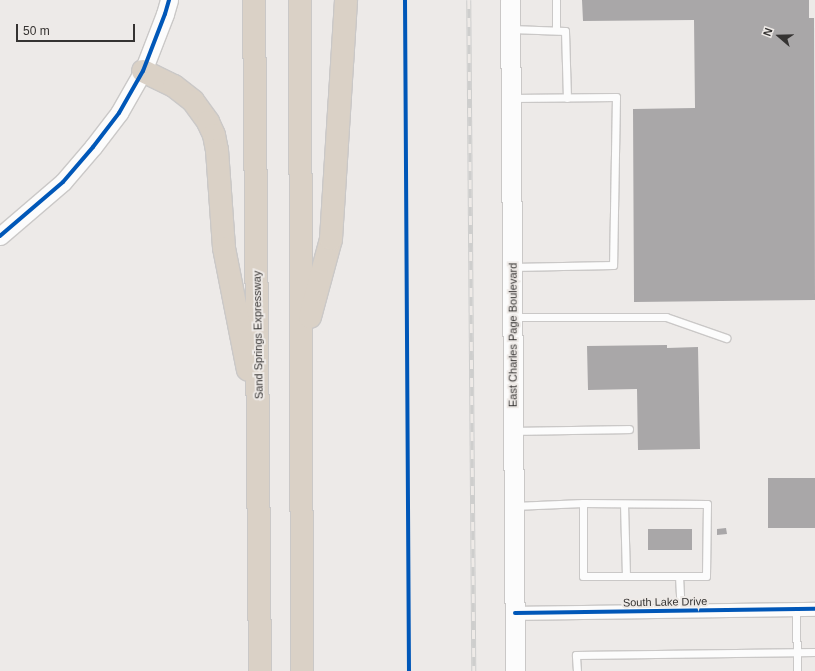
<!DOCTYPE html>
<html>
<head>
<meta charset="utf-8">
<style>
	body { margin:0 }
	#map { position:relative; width:815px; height:671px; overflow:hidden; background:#edeae8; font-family:Arial,sans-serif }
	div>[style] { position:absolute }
	.building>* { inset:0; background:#a9a7a8 }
	.roads { filter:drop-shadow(1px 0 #cac8c7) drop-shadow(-1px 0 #cac8c7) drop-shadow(0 1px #cac8c7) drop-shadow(0 -1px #cac8c7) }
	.service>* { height:7px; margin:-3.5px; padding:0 3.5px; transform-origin:3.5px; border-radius:3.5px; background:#fcfcfc }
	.minor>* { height:13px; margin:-6.5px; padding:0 6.5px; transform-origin:6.5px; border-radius:6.5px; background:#fcfcfc }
	.tertiary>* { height:17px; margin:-8.5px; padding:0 8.5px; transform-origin:8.5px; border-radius:8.5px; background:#fcfcfc }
	.secondary>* { height:19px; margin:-9.5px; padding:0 9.5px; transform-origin:9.5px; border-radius:9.5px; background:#fcfcfc }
	.motorway>* { height:22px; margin:-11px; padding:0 11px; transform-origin:11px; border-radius:11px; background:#dad1c6 }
	.rail>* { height:4.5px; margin-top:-2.25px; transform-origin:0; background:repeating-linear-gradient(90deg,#eeeae7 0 9px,#cececd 0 18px); box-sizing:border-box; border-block:1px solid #cececd }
	.cycleway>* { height:4px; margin:-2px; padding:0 2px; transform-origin:2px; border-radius:2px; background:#0057b8 }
	span { translate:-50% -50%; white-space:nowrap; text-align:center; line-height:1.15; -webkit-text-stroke:4px #eeeae7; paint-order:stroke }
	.street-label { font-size:11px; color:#353332 }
	.north { position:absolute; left:759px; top:16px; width:40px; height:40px; -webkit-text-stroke:3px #eeeae7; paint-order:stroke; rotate:290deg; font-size:11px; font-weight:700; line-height:16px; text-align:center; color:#353332 }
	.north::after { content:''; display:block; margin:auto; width:14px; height:18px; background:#353332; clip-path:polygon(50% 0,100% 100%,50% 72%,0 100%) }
	.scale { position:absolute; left:16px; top:24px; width:119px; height:18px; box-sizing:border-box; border:2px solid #353332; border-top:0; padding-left:5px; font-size:12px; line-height:14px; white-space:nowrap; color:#353332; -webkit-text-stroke:3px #eeeae7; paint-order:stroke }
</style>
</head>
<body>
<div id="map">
	<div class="building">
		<div style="clip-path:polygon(582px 0,809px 0,809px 18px,814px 18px,815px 300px,634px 302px,633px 109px,695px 108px,694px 20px,583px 21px)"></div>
		<div style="clip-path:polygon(667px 345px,667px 348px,698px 347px,700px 449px,638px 450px,637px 389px,588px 390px,587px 346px)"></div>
		<div style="clip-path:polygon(768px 478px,815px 478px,815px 528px,768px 528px)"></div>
		<div style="clip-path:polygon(726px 528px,727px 534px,717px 535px,717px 529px)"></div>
		<div style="clip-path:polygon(648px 529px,692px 529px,692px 550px,648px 550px)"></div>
	</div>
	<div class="roads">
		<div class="service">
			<div style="left:511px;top:29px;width:54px;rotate:2.1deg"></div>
			<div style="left:565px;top:31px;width:67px;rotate:88.3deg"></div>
			<div style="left:556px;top:30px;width:30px;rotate:-90deg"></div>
			<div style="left:511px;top:98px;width:105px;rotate:-0.5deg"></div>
			<div style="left:616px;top:97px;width:168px;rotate:91deg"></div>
			<div style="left:613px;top:265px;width:101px;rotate:178.9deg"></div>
			<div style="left:513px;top:317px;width:153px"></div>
			<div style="left:666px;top:317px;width:64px;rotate:19.3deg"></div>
			<div style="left:514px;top:431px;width:115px;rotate:-1deg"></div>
			<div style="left:583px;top:503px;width:124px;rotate:0.5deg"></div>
			<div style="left:707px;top:504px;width:72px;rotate:90.8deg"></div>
			<div style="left:706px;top:576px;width:123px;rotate:180deg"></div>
			<div style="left:583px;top:576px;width:73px;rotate:-90deg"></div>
			<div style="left:624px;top:504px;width:72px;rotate:88.4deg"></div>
			<div style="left:514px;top:506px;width:69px;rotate:-2.5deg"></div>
			<div style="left:679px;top:576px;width:35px;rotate:87deg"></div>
			<div style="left:796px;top:609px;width:62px;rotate:89.1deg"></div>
			<div style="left:577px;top:671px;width:16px;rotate:-94deg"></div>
			<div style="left:576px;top:655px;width:239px;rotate:-0.7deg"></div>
		</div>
		<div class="minor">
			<div style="left:515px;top:613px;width:300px;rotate:-0.8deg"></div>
		</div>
		<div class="tertiary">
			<div style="left:0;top:236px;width:83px;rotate:-40.6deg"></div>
			<div style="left:63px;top:182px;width:46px;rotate:-49.4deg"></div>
			<div style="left:93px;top:147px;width:43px;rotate:-52.6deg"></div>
			<div style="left:119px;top:113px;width:48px;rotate:-60.3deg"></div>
			<div style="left:143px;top:71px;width:61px;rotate:-68.9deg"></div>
			<div style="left:165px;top:14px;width:15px;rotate:-74deg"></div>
		</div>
		<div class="secondary">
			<div style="left:510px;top:0;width:671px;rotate:89.57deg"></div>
		</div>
		<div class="motorway">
			<div style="left:254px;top:0;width:671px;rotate:89.49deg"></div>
			<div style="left:300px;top:0;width:671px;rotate:89.83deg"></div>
			<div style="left:143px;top:71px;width:34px;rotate:26deg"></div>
			<div style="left:174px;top:86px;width:24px;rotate:38deg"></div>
			<div style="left:193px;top:101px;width:26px;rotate:54deg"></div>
			<div style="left:208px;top:122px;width:14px;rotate:65deg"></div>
			<div style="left:214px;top:135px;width:15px;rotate:79deg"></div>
			<div style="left:217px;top:150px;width:98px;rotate:85.9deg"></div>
			<div style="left:224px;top:248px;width:124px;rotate:78.9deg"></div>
			<div style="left:310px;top:317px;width:81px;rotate:-74.9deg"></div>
			<div style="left:331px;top:239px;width:239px;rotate:-86.4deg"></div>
		</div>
	</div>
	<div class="rail">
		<div style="left:469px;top:0;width:671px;rotate:89.57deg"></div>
	</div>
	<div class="cycleway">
		<div style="left:405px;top:0;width:671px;rotate:89.66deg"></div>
		<div style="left:0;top:236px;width:83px;rotate:-40.6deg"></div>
		<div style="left:63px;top:182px;width:46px;rotate:-49.4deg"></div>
		<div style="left:93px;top:147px;width:43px;rotate:-52.6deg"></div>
		<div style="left:119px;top:113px;width:48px;rotate:-60.3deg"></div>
		<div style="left:143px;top:71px;width:61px;rotate:-68.9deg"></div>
		<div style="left:165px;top:14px;width:15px;rotate:-74deg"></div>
		<div style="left:515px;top:613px;width:300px;rotate:-0.8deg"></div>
	</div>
	<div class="street-label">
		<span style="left:258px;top:335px;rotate:-91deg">Sand Springs Expressway</span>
		<span style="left:513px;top:335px;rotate:-90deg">East Charles Page Boulevard</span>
		<span style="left:665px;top:602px;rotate:-1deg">South Lake Drive</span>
	</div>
	<div class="north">N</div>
	<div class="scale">50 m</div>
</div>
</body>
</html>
